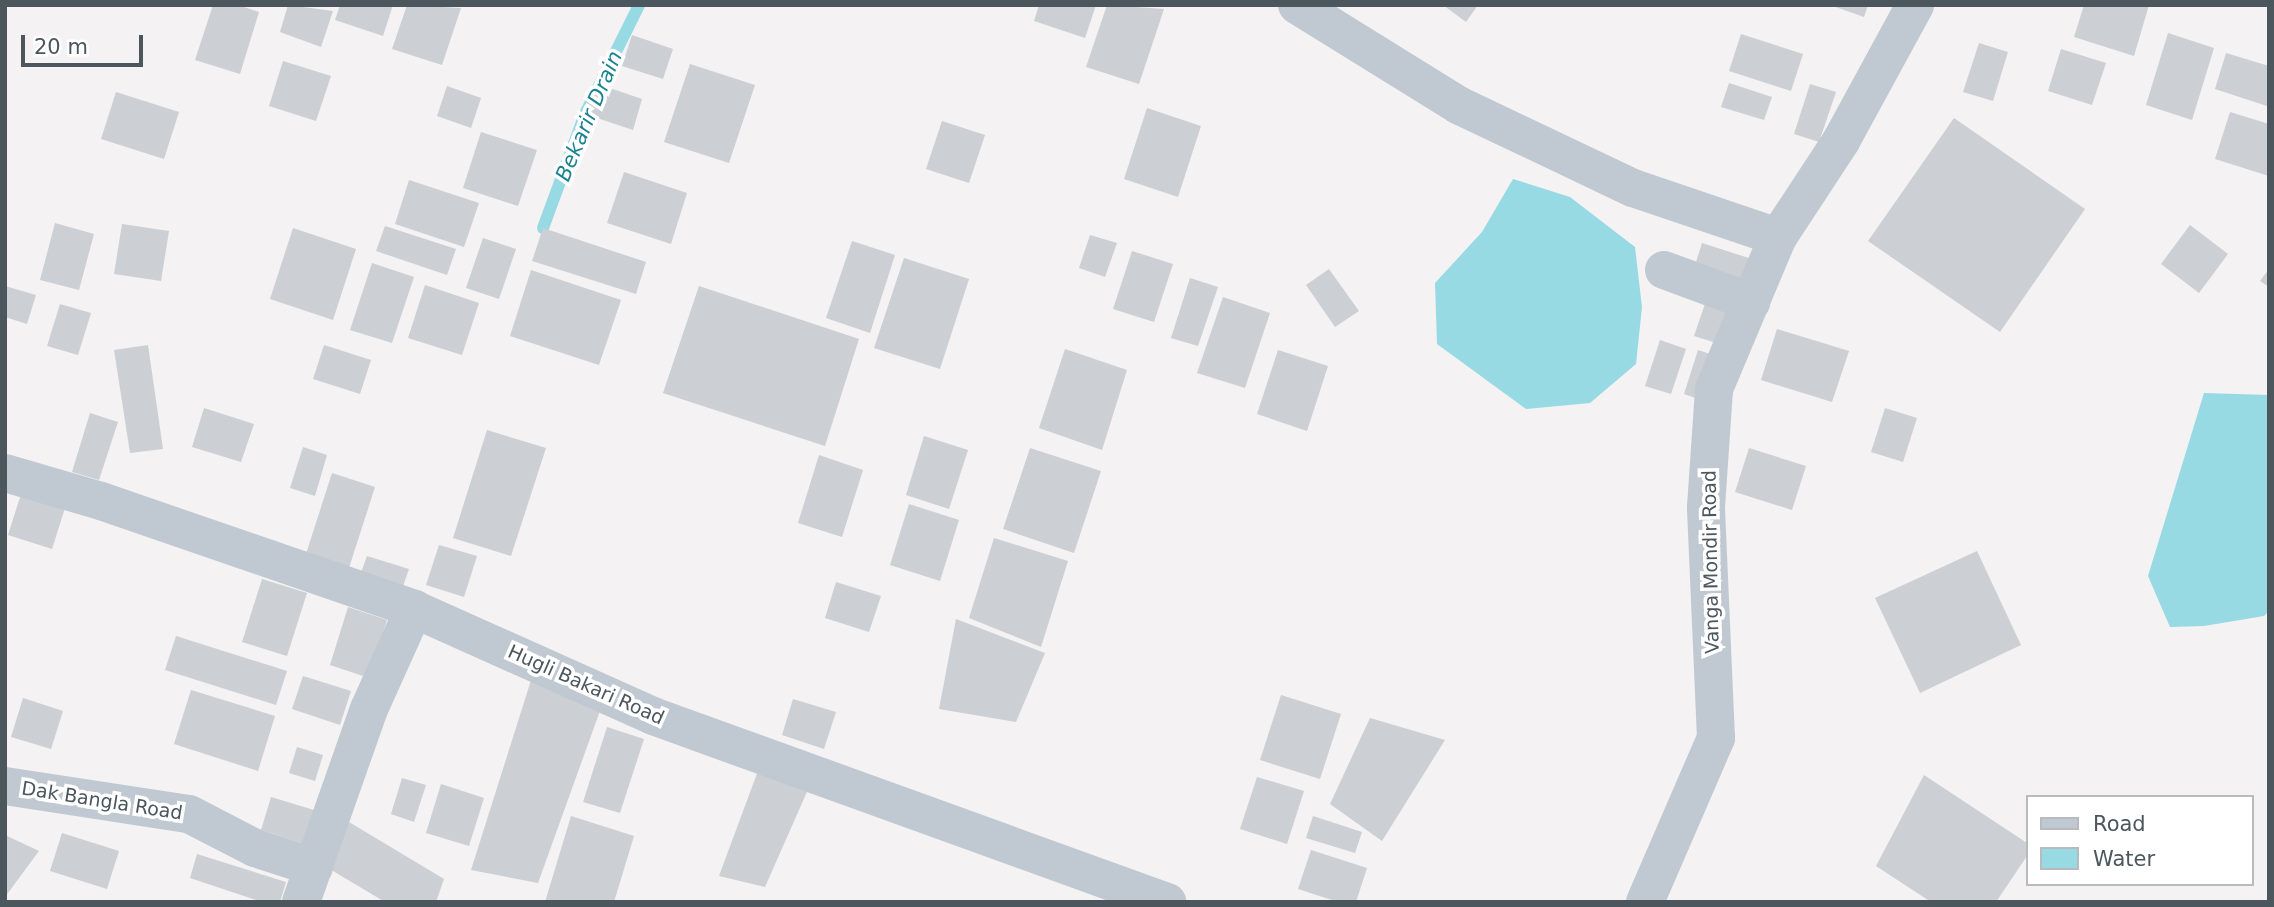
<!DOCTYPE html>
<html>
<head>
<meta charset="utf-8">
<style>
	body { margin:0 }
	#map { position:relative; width:2274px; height:907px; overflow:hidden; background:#f4f2f2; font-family:"DejaVu Sans",sans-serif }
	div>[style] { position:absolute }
	.water>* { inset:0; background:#97dae4 }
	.stream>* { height:12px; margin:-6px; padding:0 6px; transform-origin:6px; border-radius:6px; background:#97dae4 }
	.building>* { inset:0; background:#cccfd3 }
	.secondary>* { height:38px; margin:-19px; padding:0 19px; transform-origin:19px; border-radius:19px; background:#c0c9d1 }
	span { translate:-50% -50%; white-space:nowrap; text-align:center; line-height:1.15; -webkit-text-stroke:7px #fff; paint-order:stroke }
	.street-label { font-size:19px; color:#4b565d }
	.water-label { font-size:21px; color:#1a8292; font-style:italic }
	.frame { position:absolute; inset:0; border:7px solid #4b565d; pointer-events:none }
	.legend { position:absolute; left:2026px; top:795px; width:228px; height:91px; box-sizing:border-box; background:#fff; border:2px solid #b7bbbe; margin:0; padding:9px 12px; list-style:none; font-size:21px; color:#4b565d }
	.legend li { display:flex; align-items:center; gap:14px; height:35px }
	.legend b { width:35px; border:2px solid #b7bbbe }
	.scale { position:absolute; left:21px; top:35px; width:122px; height:32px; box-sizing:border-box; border:4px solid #4b565d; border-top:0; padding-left:9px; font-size:21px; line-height:24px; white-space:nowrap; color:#4b565d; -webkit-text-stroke:5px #fff; paint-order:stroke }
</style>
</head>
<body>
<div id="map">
	<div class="water">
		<div style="clip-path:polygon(1513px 179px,1570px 197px,1635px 247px,1642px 307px,1636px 364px,1590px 403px,1526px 409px,1437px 344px,1435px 283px,1482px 232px)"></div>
		<div style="clip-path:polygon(2204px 393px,2269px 395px,2269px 611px,2264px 616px,2204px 626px,2170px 627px,2148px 576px)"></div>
	</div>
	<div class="stream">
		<div style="left:543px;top:228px;width:121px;rotate:-69.8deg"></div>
		<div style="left:585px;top:114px;width:122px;rotate:-63.6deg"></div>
	</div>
	<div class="building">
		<div style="clip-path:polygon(213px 5px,238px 5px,259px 12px,240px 74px,195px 60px)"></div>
		<div style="clip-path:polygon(288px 5px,333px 11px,321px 47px,280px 32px)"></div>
		<div style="clip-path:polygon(340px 5px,393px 5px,383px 36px,335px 20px)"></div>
		<div style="clip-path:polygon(407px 5px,461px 8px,442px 65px,392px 49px)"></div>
		<div style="clip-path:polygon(1039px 5px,1096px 5px,1085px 38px,1034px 21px)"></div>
		<div style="clip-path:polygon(1107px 5px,1164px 9px,1139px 84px,1086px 67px)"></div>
		<div style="clip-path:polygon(1443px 5px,1478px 5px,1466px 22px)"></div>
		<div style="clip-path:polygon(1830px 5px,1868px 5px,1864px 17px)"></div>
		<div style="clip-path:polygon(2084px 5px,2149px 5px,2134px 56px,2074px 37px)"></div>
		<div style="clip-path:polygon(2168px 33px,2214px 48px,2192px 120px,2146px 105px)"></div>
		<div style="clip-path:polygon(1741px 34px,1803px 54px,1791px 91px,1729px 71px)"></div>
		<div style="clip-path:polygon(632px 35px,673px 49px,663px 79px,622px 66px)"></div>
		<div style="clip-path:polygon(1979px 43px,2008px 52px,1993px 101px,1963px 92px)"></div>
		<div style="clip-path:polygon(2061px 49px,2106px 63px,2092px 105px,2048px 91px)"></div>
		<div style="clip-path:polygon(2226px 53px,2269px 66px,2267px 106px,2215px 89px)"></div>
		<div style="clip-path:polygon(283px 61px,331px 76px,316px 121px,269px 106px)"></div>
		<div style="clip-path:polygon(690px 64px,755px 85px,729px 163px,664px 142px)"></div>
		<div style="clip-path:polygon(595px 83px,642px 99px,633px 130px,585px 114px)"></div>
		<div style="clip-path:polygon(1729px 83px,1772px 97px,1764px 120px,1721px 107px)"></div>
		<div style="clip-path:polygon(1810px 84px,1836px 92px,1819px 142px,1794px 134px)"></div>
		<div style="clip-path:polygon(447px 86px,481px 98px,471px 128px,437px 116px)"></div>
		<div style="clip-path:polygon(116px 92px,179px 112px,164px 159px,101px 139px)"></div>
		<div style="clip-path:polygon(1147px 108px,1201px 126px,1178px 197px,1124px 179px)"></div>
		<div style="clip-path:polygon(2230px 112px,2269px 124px,2269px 176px,2215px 159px)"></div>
		<div style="clip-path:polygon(1954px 118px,2085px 209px,2000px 332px,1868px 241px)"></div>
		<div style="clip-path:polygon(942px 121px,985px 135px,969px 183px,926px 169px)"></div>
		<div style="clip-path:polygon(481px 132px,537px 150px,518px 206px,463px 188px)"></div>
		<div style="clip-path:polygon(624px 172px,687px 193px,671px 244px,607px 223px)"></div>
		<div style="clip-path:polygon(409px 180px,479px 203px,464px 247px,395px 224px)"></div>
		<div style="clip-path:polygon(55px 223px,94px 234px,79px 290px,40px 280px)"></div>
		<div style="clip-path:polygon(122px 224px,169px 231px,161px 281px,114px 274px)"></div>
		<div style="clip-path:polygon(2190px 225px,2228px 254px,2199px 293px,2161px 264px)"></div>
		<div style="clip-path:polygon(385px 226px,456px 249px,447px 275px,376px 251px)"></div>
		<div style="clip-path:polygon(293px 228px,356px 249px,333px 320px,270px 299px)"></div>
		<div style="clip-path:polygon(543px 228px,646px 262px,636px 294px,532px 261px)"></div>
		<div style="clip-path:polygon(1090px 235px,1117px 243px,1105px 277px,1079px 268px)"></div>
		<div style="clip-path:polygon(483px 238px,516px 249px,499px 299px,466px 288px)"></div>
		<div style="clip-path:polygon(852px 241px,895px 255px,870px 333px,826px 318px)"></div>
		<div style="clip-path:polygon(1702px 243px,1758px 261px,1747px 293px,1692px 275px)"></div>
		<div style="clip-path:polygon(1132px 251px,1173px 264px,1154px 322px,1113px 309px)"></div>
		<div style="clip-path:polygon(904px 258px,969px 279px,940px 369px,874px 348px)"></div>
		<div style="clip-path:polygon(372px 263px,414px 277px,392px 343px,350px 330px)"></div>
		<div style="clip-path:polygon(1329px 269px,1359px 311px,1335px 327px,1306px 285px)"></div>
		<div style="clip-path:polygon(2269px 269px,2269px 287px,2260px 281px)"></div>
		<div style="clip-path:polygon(531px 270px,621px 300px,599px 365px,510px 336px)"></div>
		<div style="clip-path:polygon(1190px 278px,1218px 287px,1198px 346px,1171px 338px)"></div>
		<div style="clip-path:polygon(425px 285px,479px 303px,462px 355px,408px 338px)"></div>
		<div style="clip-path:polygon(5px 286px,36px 295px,27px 324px,5px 317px)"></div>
		<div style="clip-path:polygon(699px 286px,859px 339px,825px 446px,663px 393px)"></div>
		<div style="clip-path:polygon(1708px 295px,1739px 306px,1726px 346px,1694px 336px)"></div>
		<div style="clip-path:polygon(1223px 297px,1270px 313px,1245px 388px,1197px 373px)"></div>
		<div style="clip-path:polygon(60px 304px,91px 313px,78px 355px,47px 346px)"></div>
		<div style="clip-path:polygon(1777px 329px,1849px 351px,1832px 402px,1761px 380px)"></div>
		<div style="clip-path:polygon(1660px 340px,1686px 349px,1671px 394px,1645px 386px)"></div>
		<div style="clip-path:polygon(148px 345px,163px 449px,130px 453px,114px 350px)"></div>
		<div style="clip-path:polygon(324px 345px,371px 360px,360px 394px,313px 379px)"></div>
		<div style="clip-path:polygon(1065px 349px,1127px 370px,1102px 450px,1039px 428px)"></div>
		<div style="clip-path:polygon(1278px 350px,1328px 366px,1307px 431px,1257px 414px)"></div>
		<div style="clip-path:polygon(1698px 350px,1722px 358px,1707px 402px,1684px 394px)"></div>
		<div style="clip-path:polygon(204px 408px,254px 424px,241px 462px,192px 447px)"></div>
		<div style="clip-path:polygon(1885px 408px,1917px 418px,1903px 462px,1871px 452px)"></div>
		<div style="clip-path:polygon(90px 413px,118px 422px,99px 480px,72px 472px)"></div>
		<div style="clip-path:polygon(487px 430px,546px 448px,511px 556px,453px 538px)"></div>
		<div style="clip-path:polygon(924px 436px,968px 450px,949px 509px,906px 495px)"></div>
		<div style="clip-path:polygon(303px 447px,327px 455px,315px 496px,290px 488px)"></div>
		<div style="clip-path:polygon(1030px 448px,1101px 471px,1074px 553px,1003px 529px)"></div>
		<div style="clip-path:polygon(1749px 448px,1806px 466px,1792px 510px,1735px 492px)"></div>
		<div style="clip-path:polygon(819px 455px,863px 470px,842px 537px,798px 523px)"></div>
		<div style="clip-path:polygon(332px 473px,375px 487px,348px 571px,305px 557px)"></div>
		<div style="clip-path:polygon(21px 494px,65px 508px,52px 549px,8px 535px)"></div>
		<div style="clip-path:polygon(909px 504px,959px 520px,940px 581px,890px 565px)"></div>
		<div style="clip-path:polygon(994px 538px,1068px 561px,1041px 647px,969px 618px)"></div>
		<div style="clip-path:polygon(439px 545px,477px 556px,464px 597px,426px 585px)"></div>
		<div style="clip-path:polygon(1977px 551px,2021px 645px,1920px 693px,1875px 598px)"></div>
		<div style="clip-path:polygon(367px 556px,409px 569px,400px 595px,358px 581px)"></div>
		<div style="clip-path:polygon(262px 579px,307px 593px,287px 656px,242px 642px)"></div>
		<div style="clip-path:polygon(836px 582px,881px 596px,869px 632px,825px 618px)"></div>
		<div style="clip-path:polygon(348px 607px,387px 620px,369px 678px,330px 665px)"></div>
		<div style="clip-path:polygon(956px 619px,1045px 653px,1016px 722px,939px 709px)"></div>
		<div style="clip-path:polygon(176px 636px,287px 671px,276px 705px,165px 670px)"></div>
		<div style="clip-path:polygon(533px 674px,601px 708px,538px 883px,471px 870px)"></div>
		<div style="clip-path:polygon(303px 676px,351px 691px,340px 725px,292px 709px)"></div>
		<div style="clip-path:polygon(191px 690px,275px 716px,258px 771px,174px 744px)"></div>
		<div style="clip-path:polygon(1281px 695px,1341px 714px,1320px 779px,1260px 760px)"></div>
		<div style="clip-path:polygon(23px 698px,63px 711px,51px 749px,11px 737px)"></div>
		<div style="clip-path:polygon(793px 699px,836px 712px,824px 749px,782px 735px)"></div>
		<div style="clip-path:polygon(1370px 718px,1445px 740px,1382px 841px,1330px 804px)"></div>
		<div style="clip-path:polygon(607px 727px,644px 739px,620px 813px,583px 802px)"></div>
		<div style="clip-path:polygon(297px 747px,323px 755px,315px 781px,289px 773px)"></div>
		<div style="clip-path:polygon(762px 760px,810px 785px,765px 887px,719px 876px)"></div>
		<div style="clip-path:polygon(1924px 775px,2027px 843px,2027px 856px,1996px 902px,1931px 902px,1876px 866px)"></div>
		<div style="clip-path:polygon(1257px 777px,1304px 791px,1287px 844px,1240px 829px)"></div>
		<div style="clip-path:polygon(402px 778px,426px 785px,414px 822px,391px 814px)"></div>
		<div style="clip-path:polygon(441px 784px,484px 798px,469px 846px,426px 833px)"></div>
		<div style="clip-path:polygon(271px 797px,314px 810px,304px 844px,261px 830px)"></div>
		<div style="clip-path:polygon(571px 816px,634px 836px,614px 902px,545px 902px)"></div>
		<div style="clip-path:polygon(1313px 816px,1362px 832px,1355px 853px,1306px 838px)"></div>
		<div style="clip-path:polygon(349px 822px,444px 879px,436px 902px,385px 902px,328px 868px)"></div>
		<div style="clip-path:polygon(62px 833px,119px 851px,107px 889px,50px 871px)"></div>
		<div style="clip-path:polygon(5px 835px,39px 851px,5px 897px)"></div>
		<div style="clip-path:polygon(1311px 850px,1367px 868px,1356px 902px,1338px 902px,1298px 889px)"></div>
		<div style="clip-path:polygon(197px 854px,286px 882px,280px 902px,262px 902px,190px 878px)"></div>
	</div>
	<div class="secondary">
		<div style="left:1297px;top:5px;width:190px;rotate:31.8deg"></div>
		<div style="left:1458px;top:105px;width:194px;rotate:25.4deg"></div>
		<div style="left:1633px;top:188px;width:153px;rotate:18.7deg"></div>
		<div style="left:1664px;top:270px;width:93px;rotate:20.2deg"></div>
		<div style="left:5px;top:473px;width:100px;rotate:16.3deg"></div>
		<div style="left:101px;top:501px;width:331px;rotate:19deg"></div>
		<div style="left:414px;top:609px;width:262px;rotate:24.1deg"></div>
		<div style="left:653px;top:716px;width:547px;rotate:19.89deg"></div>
		<div style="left:5px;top:786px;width:186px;rotate:8.7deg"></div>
		<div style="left:189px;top:814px;width:74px;rotate:27.3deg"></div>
		<div style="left:255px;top:848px;width:62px;rotate:17.9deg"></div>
		<div style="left:301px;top:902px;width:205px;rotate:-70.6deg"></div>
		<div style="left:369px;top:709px;width:110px;rotate:-65.8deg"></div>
		<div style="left:1645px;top:902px;width:179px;rotate:-66.6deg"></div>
		<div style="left:1716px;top:738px;width:231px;rotate:-92.5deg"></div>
		<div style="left:1706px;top:507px;width:118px;rotate:-86.1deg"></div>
		<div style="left:1714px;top:389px;width:165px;rotate:-67.2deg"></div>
		<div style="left:1778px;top:237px;width:115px;rotate:-56.7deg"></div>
		<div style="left:1841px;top:141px;width:155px;rotate:-61.4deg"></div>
	</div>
	<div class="street-label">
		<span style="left:1711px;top:562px;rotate:-91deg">Vanga Mondir Road</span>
		<span style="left:586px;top:685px;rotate:24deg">Hugli Bakari Road</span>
		<span style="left:102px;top:801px;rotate:9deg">Dak Bangla Road</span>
	</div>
	<div class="water-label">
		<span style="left:589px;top:116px;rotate:-67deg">Bekarir Drain</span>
	</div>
	<div class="frame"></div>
	<ul class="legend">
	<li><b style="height:9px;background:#c0c9d1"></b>Road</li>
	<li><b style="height:19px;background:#97dae4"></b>Water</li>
	</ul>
	<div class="scale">20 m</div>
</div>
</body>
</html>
